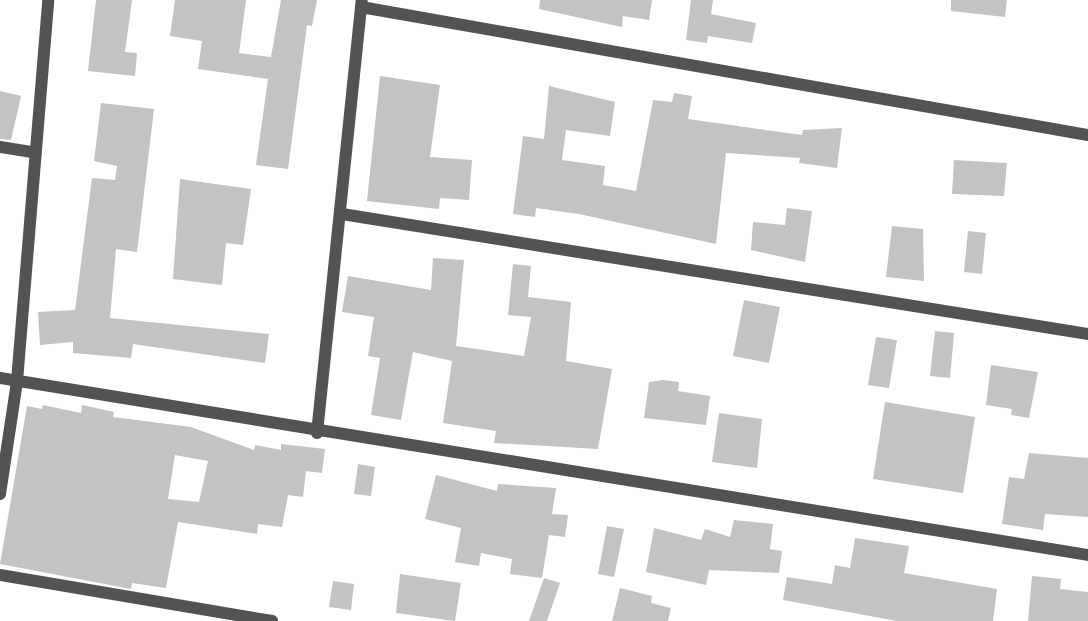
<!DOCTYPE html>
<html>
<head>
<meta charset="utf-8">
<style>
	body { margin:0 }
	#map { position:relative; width:1088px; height:621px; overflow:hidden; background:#fff; font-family:Poppins,sans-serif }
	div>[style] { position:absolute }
	.building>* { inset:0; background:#c3c3c3 }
	.minor>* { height:12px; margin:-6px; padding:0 6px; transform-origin:6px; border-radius:6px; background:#535353 }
	.tertiary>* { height:12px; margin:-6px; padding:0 6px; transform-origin:6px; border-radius:6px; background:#535353 }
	span { translate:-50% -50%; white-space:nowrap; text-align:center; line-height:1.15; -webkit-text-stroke:4.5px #fff; paint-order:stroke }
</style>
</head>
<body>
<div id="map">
	<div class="building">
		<div style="clip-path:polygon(96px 0,132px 0,125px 52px,137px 53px,135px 76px,88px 71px)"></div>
		<div style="clip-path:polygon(175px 0,246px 0,239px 53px,271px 57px,281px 0,317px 0,312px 26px,307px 25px,288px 169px,256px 165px,268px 79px,198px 69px,202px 41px,170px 36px)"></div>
		<div style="clip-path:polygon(540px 0,652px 0,649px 20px,623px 16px,622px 27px,539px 9px)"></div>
		<div style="clip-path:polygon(691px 0,713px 0,711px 14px,756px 23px,752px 43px,708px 36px,707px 43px,686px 40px)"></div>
		<div style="clip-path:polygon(951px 0,1007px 0,1005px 17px,951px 11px)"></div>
		<div style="clip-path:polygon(380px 76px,440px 85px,430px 157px,472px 160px,469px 200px,440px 198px,439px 209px,367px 201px)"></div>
		<div style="clip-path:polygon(549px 86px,615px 102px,610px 136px,566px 130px,562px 160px,605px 166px,603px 185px,636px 191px,653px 100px,672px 102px,674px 93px,692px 96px,688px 119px,802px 135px,803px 130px,842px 128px,837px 168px,799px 163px,800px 158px,726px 153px,716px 244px,579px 214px,536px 208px,535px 217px,513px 214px,523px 136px,544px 139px)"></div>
		<div style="clip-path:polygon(0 91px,21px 96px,11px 140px,0 139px)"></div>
		<div style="clip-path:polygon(101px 103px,154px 109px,137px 252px,116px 249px,110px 318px,269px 334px,265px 363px,133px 344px,131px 358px,73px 353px,73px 342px,40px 345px,38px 312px,75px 310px,92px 178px,115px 180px,117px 166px,94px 161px)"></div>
		<div style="clip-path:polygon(954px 160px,1007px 163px,1004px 196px,952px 194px)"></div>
		<div style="clip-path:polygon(180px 179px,251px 189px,243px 245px,226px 243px,222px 285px,173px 279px)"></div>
		<div style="clip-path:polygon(787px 208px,812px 211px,805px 262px,751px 250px,753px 222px,785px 225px)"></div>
		<div style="clip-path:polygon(892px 226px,923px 229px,924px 281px,886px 277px)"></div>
		<div style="clip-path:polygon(968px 231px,986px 233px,982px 274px,964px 272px)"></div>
		<div style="clip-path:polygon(433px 258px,464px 260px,456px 346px,524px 356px,531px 317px,508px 315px,513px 264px,531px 266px,528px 297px,571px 302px,566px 361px,612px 369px,598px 449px,494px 443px,496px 431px,443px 423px,452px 361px,413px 352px,401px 420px,371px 415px,380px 358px,368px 356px,374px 317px,342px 312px,348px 276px,431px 290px)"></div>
		<div style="clip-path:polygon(744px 300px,780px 307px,769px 363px,733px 356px)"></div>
		<div style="clip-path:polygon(935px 331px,954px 333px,950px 378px,930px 376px)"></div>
		<div style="clip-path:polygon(876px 337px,897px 340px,889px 388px,868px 385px)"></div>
		<div style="clip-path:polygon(991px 365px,1038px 372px,1029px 418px,1011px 415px,1012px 409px,986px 405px)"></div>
		<div style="clip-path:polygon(663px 380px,679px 382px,678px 391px,710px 396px,706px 425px,644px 418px,649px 382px)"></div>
		<div style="clip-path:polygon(885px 402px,975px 417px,963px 493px,873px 479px)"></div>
		<div style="clip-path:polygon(evenodd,43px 405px,81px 413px,82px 405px,114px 412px,113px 417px,191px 427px,254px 450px,255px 445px,281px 450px,281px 444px,325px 449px,322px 473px,306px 471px,303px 497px,288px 495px,282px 527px,258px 524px,257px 534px,178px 522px,166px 588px,132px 583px,131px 589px,0 564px,27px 406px,42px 409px,43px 405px,175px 455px,208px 461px,199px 502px,168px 499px,175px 455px)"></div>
		<div style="clip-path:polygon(719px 413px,762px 419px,757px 468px,712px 462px)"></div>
		<div style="clip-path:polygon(1029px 453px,1088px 458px,1088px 517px,1045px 514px,1043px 530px,1002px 524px,1009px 477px,1024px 479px)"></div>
		<div style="clip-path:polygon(358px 464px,375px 467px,371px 496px,354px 494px)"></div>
		<div style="clip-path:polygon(436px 475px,497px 491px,498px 484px,556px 488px,552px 514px,568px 515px,565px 537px,549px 535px,542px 578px,510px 574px,512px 559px,481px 553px,479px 566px,455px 562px,461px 528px,425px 519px)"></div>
		<div style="clip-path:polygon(734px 520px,773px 524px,770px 549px,782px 551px,779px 573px,709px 570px,706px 585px,646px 572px,654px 528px,701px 540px,705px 529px,730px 537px)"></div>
		<div style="clip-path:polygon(607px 526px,624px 529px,614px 577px,598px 574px)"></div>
		<div style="clip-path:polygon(855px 538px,909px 546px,904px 573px,997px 589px,993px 621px,897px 621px,783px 600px,787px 577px,832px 584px,835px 565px,850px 568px)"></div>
		<div style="clip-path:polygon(400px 574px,461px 583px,455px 621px,396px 613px)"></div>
		<div style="clip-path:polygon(1032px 576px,1061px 579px,1060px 589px,1088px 592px,1088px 621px,1028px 621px)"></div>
		<div style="clip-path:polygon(544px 578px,560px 583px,547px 621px,529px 621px)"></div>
		<div style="clip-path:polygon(333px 581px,354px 584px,351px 610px,329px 607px)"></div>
		<div style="clip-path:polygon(620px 588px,652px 596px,651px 603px,671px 608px,668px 621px,612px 621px)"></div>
	</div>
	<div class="minor">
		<div style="left:361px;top:7px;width:738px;rotate:9.99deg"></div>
		<div style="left:0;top:147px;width:36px;rotate:9deg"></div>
		<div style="left:342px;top:214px;width:756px;rotate:9.14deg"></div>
		<div style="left:317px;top:433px;width:434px;rotate:-84.1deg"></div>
		<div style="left:0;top:494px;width:114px;rotate:-81.4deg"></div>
		<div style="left:17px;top:381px;width:382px;rotate:-85.3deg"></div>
		<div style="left:0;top:575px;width:276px;rotate:9.6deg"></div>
	</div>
	<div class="tertiary">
		<div style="left:0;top:378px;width:1102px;rotate:9.24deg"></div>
	</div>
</div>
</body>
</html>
